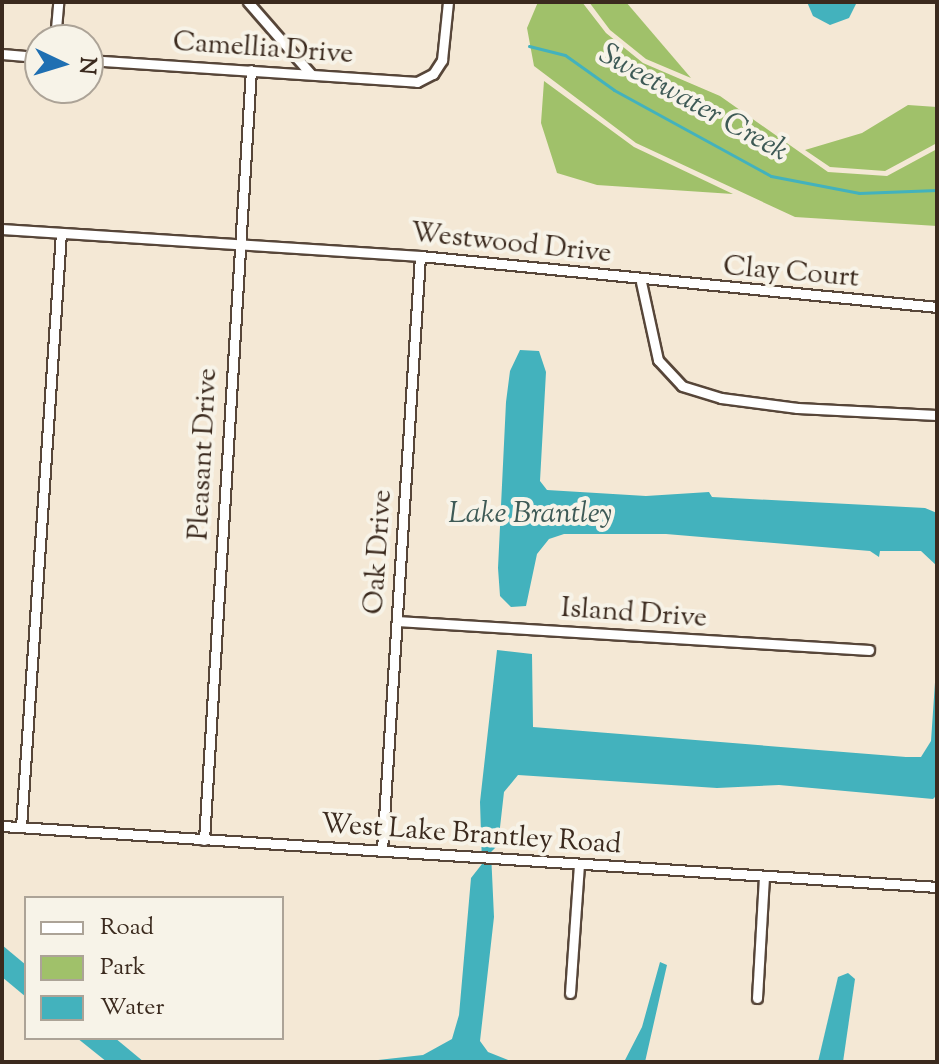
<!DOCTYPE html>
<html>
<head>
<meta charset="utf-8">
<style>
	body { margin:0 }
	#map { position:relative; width:939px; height:1064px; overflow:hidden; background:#f4e8d5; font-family:"Sorts Mill Goudy",serif }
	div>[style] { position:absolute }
	.green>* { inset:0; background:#a0c16a }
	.water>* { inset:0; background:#43b2bd }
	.stream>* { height:3px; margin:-1.5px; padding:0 1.5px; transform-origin:1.5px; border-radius:1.5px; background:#43b2bd }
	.roads { filter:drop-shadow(2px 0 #574639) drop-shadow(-2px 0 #574639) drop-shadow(0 2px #574639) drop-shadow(0 -2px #574639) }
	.street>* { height:9px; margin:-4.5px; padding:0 4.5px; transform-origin:4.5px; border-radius:4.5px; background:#fff }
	span { translate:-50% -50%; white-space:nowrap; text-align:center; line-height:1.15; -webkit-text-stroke:8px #f7f3e8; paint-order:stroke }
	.street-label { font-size:28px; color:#3b2a1e }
	.water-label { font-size:30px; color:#3e5a56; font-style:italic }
	.frame { position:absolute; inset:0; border:4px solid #3b2a1e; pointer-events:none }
	.legend { position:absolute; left:24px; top:896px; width:260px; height:144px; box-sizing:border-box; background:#f7f3e8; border:2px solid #aca397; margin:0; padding:10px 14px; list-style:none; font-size:24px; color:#3b2a1e }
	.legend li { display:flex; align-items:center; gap:16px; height:40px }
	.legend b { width:40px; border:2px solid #aca397 }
	.north { position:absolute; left:24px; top:24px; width:80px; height:80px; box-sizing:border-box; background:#f7f3e8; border:2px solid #aca397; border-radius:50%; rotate:94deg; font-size:22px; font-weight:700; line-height:32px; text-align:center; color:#3b2a1e }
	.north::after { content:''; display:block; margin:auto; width:28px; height:36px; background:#1f6fb2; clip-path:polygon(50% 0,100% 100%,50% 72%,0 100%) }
</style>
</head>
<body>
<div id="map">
	<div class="green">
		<div style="clip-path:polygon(538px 2px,582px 2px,606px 33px,643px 63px,720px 96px,828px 172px,887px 176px,937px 149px,937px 226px,795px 217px,636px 143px,534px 66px,527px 28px)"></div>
		<div style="clip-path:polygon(589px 2px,626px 2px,691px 78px,646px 59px,610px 30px)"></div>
		<div style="clip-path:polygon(544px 81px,634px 147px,733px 194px,597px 185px,557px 173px,541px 123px)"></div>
		<div style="clip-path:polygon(908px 105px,937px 107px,937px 143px,885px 171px,830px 167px,805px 150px,862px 133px)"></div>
	</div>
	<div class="water">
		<div style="clip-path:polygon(807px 2px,857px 2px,849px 18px,830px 25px,813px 16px)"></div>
		<div style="clip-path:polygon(520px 350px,539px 351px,546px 372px,540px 481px,547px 490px,646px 496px,709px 492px,712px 497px,925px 508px,937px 513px,937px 566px,921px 551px,880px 551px,879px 557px,870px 551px,666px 534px,564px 534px,549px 539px,537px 554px,526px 606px,511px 607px,500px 596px,498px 568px,506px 402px,510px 371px)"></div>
		<div style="clip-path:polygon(497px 650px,532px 654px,533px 727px,906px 757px,921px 757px,931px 741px,937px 653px,937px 795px,933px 799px,779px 785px,717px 788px,518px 775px,504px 792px,498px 845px,491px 852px,494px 917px,480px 1041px,488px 1052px,513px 1062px,360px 1062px,423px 1055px,452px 1039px,459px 1015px,471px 878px,482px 864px,480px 802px)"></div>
		<div style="clip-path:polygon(2px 945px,26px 965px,26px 997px,2px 977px)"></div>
		<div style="clip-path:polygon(660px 962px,667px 965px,645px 1062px,624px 1062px,642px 1027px)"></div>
		<div style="clip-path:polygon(848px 973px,855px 979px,843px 1062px,818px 1062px,838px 977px)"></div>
		<div style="clip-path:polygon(77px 1038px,115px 1038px,144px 1062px,107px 1062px)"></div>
	</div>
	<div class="stream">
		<div style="left:529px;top:46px;width:37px;rotate:14deg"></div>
		<div style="left:565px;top:55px;width:60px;rotate:35.5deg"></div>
		<div style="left:614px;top:90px;width:179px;rotate:28.7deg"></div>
		<div style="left:771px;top:176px;width:90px;rotate:10.9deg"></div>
		<div style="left:859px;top:193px;width:78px;rotate:-2.2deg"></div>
	</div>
	<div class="roads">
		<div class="street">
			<div style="left:248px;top:2px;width:94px;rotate:48.9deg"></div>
			<div style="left:55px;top:40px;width:38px;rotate:-85deg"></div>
			<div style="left:2px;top:54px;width:38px;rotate:5deg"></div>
			<div style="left:88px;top:60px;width:330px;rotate:3.8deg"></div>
			<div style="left:417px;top:82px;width:18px;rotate:-27deg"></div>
			<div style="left:433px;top:74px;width:17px;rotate:-57deg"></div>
			<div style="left:442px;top:60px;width:58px;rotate:-84.1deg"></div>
			<div style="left:2px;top:229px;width:419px;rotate:3.7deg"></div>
			<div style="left:420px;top:256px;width:520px;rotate:5.63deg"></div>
			<div style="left:641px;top:282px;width:80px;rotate:77.7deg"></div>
			<div style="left:658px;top:360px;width:35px;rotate:47deg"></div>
			<div style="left:682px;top:386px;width:41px;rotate:17.1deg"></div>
			<div style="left:721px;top:398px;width:77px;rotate:7.5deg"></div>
			<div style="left:797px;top:408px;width:140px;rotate:2.9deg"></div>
			<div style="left:397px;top:621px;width:473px;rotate:3.5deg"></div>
			<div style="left:2px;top:826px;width:937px;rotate:3.73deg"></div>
			<div style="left:21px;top:827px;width:595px;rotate:-86.15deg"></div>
			<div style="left:204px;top:840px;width:771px;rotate:-86.51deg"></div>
			<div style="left:382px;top:850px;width:595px;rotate:-86.34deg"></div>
			<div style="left:570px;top:993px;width:129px;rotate:-86deg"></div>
			<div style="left:757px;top:998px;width:122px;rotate:-86.7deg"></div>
		</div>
	</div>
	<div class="street-label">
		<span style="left:263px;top:49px;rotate:4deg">Camellia Drive</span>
		<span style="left:511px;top:244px;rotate:6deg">Westwood Drive</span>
		<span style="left:791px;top:273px;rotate:5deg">Clay Court</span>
		<span style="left:204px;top:454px;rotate:-87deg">Pleasant Drive</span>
		<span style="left:379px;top:552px;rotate:-86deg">Oak Drive</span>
		<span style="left:634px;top:614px;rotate:4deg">Island Drive</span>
		<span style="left:471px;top:835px;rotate:4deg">West Lake Brantley Road</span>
	</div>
	<div class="water-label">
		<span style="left:693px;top:104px;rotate:29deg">Sweetwater Creek</span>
		<span style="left:530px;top:515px">Lake Brantley</span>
	</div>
	<div class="frame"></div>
	<ul class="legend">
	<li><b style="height:10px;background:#fff"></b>Road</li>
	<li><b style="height:22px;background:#a0c16a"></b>Park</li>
	<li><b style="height:22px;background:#43b2bd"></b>Water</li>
	</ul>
	<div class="north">N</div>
</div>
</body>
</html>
